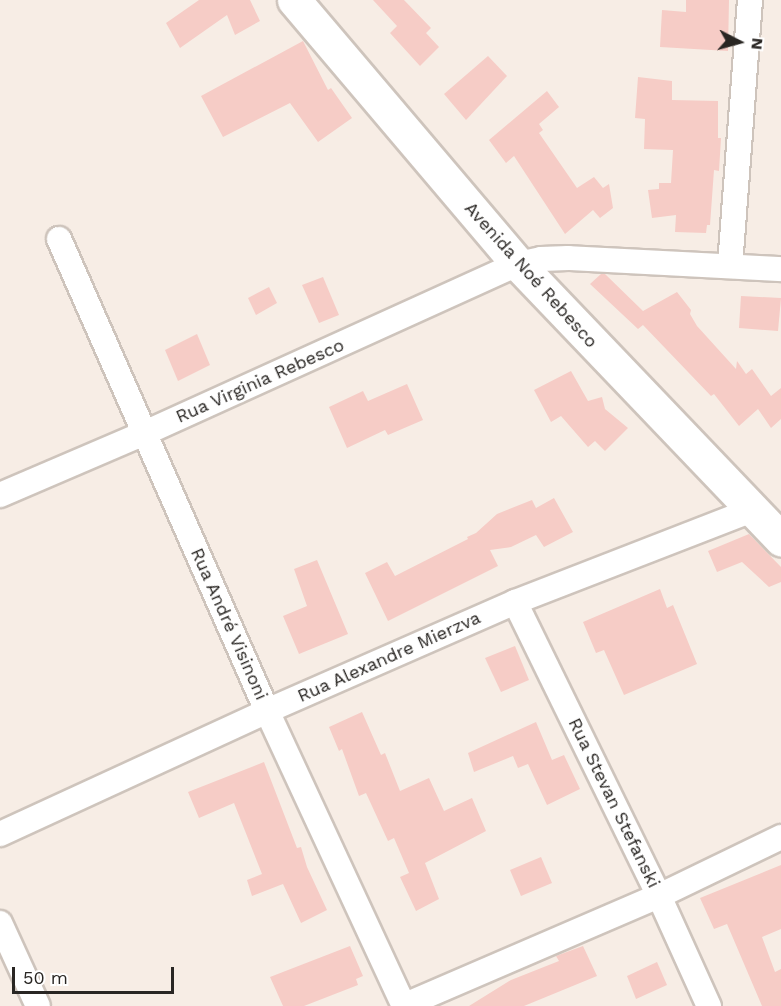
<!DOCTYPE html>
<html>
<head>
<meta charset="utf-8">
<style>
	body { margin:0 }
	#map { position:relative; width:781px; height:1006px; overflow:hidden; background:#f7ede5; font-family:"Work Sans",sans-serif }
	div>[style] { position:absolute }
	.building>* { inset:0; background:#f6ccc6 }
	.roads { filter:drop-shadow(2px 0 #cec4bc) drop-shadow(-2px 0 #cec4bc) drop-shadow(0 2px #cec4bc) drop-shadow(0 -2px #cec4bc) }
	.street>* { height:24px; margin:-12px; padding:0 12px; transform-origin:12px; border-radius:12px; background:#fff }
	.secondary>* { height:33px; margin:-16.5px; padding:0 16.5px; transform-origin:16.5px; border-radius:16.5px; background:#fff }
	span { translate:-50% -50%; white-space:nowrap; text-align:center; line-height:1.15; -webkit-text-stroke:4.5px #fff; paint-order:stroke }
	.street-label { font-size:18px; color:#292623 }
	.north { position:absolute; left:709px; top:12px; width:60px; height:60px; -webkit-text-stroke:4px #fff; paint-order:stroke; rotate:96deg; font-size:16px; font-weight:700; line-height:24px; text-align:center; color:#292623 }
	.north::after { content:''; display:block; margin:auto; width:21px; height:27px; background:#292623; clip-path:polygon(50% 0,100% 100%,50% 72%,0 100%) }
	.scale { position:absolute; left:12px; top:967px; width:162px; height:27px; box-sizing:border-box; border:3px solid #292623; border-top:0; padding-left:8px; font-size:18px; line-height:21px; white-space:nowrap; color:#292623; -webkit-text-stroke:4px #fff; paint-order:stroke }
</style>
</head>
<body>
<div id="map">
	<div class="building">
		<div style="clip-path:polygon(199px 0,250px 0,260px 21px,235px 35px,227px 15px,180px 48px,166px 23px)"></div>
		<div style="clip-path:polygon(373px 0,404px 0,431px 28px,426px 33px,439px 47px,420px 66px,390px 33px,397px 26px)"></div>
		<div style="clip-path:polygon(686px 0,729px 0,728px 51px,660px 47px,662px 10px,686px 12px)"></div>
		<div style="clip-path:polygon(303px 41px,328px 90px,331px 88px,352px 118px,318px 142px,290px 103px,223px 137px,201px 96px)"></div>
		<div style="clip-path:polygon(488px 56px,507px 76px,466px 120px,444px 94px)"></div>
		<div style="clip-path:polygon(638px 77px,672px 81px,672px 100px,718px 101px,718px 138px,721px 138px,719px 171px,714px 170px,710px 225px,707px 225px,706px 233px,675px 232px,676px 215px,652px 218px,648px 190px,659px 189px,659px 183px,671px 183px,673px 150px,644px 149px,645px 119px,635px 118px)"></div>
		<div style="clip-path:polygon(547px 91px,559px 107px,539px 124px,543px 130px,539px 133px,577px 188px,594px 177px,603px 188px,609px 184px,613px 208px,600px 218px,593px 210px,565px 234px,514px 156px,506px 163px,489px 140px)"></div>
		<div style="clip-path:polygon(601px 274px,605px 274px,643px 311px,677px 292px,691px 310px,690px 314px,697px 326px,736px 369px,737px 361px,746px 374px,752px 369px,771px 396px,781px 388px,781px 419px,771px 428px,758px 409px,739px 426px,714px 394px,711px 396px,643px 325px,638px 329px,590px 284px)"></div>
		<div style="clip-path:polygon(323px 277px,339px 315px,319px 323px,302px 285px)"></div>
		<div style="clip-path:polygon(269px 287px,277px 303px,256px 315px,248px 298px)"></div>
		<div style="clip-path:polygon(741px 296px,781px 298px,778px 331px,739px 328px)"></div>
		<div style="clip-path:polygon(197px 334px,210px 365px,178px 381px,165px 350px)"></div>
		<div style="clip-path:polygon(571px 371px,588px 401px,602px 397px,605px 409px,628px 428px,605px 451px,595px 441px,588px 447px,561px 416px,551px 422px,534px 390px)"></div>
		<div style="clip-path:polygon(407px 384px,423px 420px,388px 435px,385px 430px,347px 448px,329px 407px,363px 391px,368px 401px)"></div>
		<div style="clip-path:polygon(554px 498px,573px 532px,544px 547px,536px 535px,511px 547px,490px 550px,498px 566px,388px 621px,365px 573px,387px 562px,395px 576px,468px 539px,467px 537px,476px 533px,497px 514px,532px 500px,536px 508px)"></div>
		<div style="clip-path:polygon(749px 534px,781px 567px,781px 582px,769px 587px,742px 562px,717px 572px,708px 551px)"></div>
		<div style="clip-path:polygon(317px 560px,348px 634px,299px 654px,283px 616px,307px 606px,294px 569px)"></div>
		<div style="clip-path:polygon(660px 589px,667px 608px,673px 605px,697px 664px,624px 695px,604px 650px,596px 653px,583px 622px)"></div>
		<div style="clip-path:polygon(515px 646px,529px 680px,501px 692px,485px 658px)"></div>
		<div style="clip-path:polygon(362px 712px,381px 755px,385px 753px,400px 791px,429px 778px,444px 811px,472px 798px,486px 831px,425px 863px,439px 899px,416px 911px,400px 877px,409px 873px,394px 838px,388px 841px,366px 793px,359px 796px,342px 749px,339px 751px,329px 727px)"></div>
		<div style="clip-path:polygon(536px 722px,552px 760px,564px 755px,580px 789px,547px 805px,528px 764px,518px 768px,513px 756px,474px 772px,468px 753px)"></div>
		<div style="clip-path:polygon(264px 762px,297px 848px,301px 847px,307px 867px,327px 910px,301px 923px,283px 884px,252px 896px,247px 880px,262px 874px,234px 803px,199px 818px,188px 792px)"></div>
		<div style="clip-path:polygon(541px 857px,552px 883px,521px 896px,510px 870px)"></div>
		<div style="clip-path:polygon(781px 865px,781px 929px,762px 937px,775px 972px,781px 969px,781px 1006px,762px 1006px,727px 924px,714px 929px,700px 898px)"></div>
		<div style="clip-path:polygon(350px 946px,363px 976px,356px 979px,358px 985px,304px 1006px,283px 1006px,270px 977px)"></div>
		<div style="clip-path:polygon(583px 946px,597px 976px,524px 1006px,469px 1006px,511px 980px,559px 961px,556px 956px)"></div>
		<div style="clip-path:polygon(657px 962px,667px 985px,636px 999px,627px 976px)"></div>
	</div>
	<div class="roads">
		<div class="street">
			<div style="left:59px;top:239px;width:516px;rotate:66.22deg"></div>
			<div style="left:267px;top:711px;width:325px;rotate:65.1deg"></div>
			<div style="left:730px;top:266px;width:267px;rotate:-85.7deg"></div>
			<div style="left:0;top:495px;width:158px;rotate:-23.2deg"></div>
			<div style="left:145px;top:433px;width:409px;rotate:-24.4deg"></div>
			<div style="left:518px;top:264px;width:24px;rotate:-12deg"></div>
			<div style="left:541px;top:259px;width:27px;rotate:-2deg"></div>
			<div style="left:568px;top:258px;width:213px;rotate:3deg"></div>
			<div style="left:515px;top:602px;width:327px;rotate:63.9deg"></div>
			<div style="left:659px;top:896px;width:121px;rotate:65.6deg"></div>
			<div style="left:0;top:834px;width:294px;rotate:-24.7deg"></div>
			<div style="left:267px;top:711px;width:271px;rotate:-23.7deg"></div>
			<div style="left:515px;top:602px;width:254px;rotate:-21.2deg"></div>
			<div style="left:0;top:923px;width:91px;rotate:65.4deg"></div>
			<div style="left:403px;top:1006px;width:279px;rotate:-23.3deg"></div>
			<div style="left:659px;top:896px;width:136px;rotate:-25.8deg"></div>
		</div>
		<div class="secondary">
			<div style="left:294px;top:0;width:346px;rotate:49.7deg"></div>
			<div style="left:518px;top:264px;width:381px;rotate:46.3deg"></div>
		</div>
	</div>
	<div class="street-label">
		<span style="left:531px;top:275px;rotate:48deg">Avenida Noé Rebesco</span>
		<span style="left:260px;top:381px;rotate:-24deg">Rua Virginia Rebesco</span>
		<span style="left:229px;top:624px;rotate:66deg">Rua André Visinoni</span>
		<span style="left:389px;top:657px;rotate:-24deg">Rua Alexandre Mierzva</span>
		<span style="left:614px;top:803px;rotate:64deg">Rua Stevan Stefanski</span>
	</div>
	<div class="north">N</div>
	<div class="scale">50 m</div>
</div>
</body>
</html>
